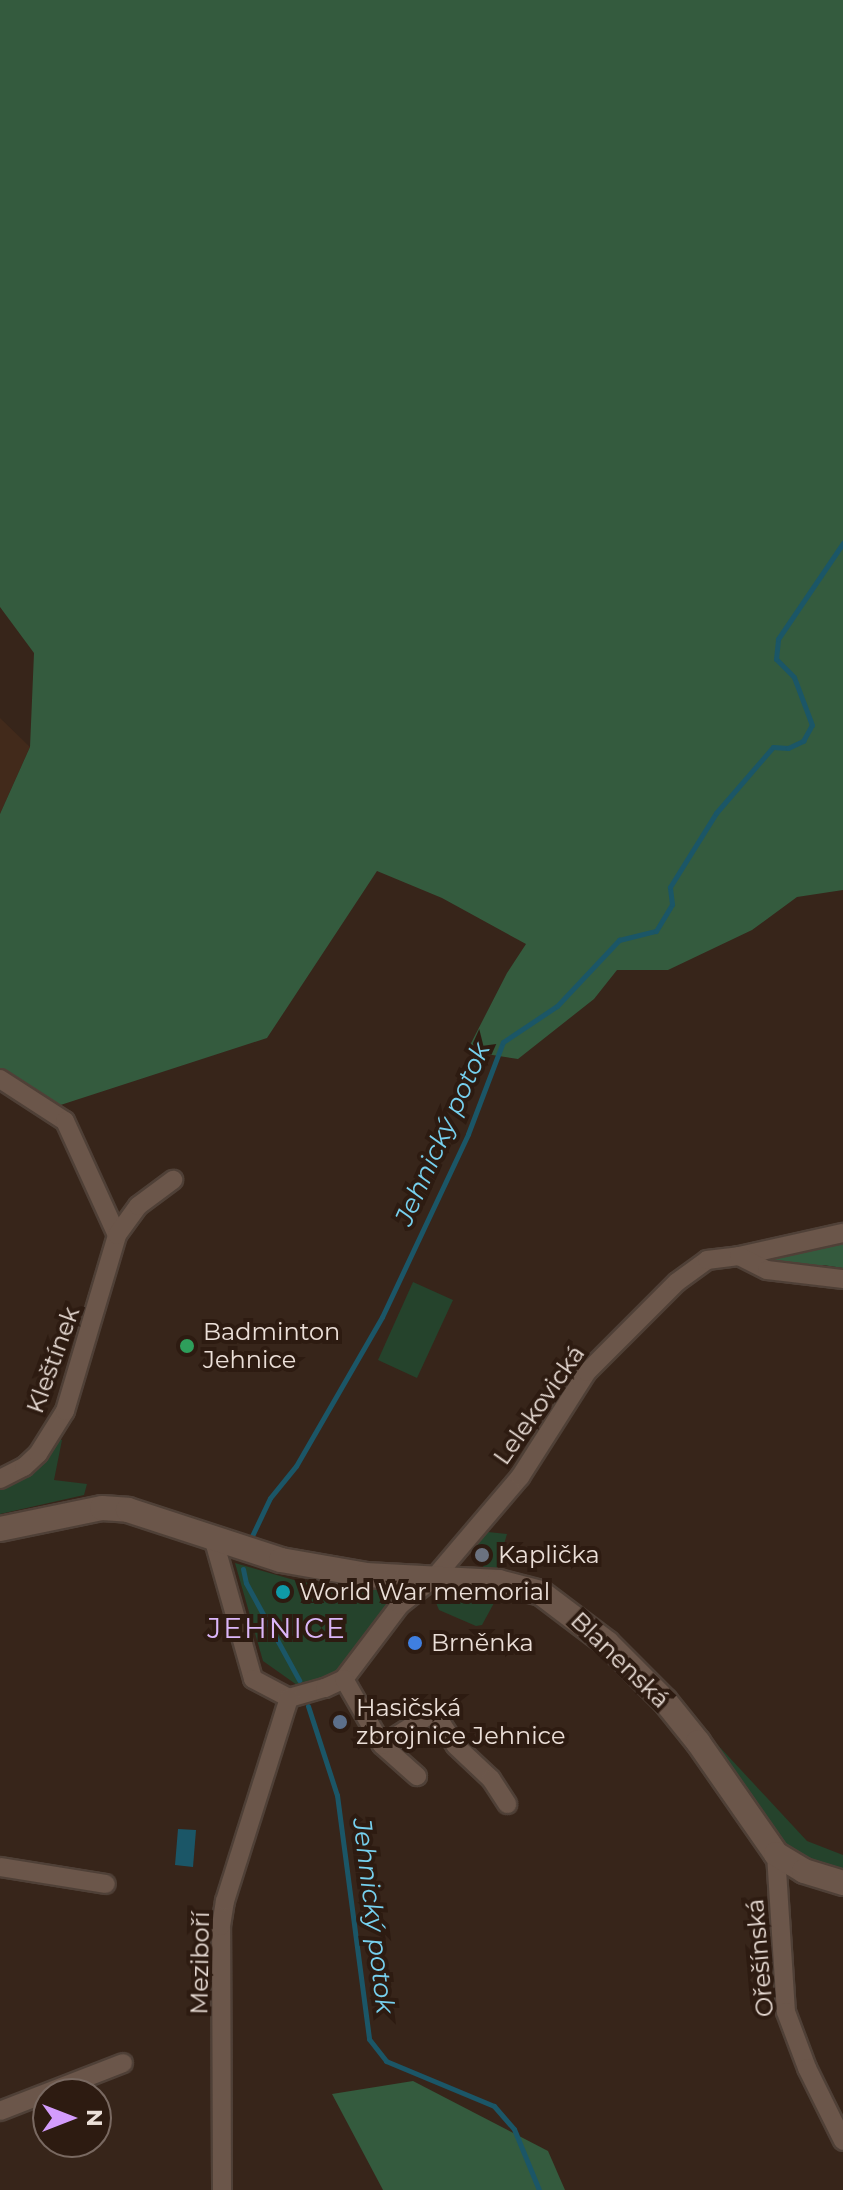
<!DOCTYPE html>
<html>
<head>
<meta charset="utf-8">
<style>
	body { margin:0 }
	#map { position:relative; width:843px; height:2190px; overflow:hidden; background:#37251a; font-family:Montserrat,sans-serif }
	div>[style] { position:absolute }
	.built>* { inset:0; background:#422a1b }
	.green>* { inset:0; background:#25432c }
	.forest>* { inset:0; background:#345b3e }
	.water>* { inset:0; background:#1b5667 }
	.stream>* { height:5px; margin:-2.5px; padding:0 2.5px; transform-origin:2.5px; border-radius:2.5px; background:#1b5667 }
	.roads { filter:drop-shadow(2px 0 #4f4037) drop-shadow(-2px 0 #4f4037) drop-shadow(0 2px #4f4037) drop-shadow(0 -2px #4f4037) }
	.street>* { height:18px; margin:-9px; padding:0 9px; transform-origin:9px; border-radius:9px; background:#6b564a }
	.secondary>* { height:24px; margin:-12px; padding:0 12px; transform-origin:12px; border-radius:12px; background:#6b564a }
	.dots>* { width:22px; height:22px; translate:-50% -50%; box-sizing:border-box; border:4px solid #2d1b11; border-radius:50% }
	span { translate:-50% -50%; white-space:nowrap; text-align:center; line-height:1.15; -webkit-text-stroke:8px #2d1b11; paint-order:stroke }
	.poi-label { font-size:24px; color:#ebdfd8 }
	.left { translate:0 -50%; text-align:left }
	.street-label { font-size:24px; color:#ebdfd8 }
	.water-label { font-size:26px; color:#76d0ee; font-style:italic }
	.quarter-label { font-size:28px; color:#dbb6f9; letter-spacing:2px }
	.north { position:absolute; left:32px; top:2078px; width:80px; height:80px; box-sizing:border-box; background:#2d1b11; border:2px solid #796961; border-radius:50%; rotate:90deg; font-size:22px; font-weight:700; line-height:32px; text-align:center; color:#ebdfd8 }
	.north::after { content:''; display:block; margin:auto; width:28px; height:36px; background:#d39cfc; clip-path:polygon(50% 0,100% 100%,50% 72%,0 100%) }
</style>
</head>
<body>
<div id="map">
	<div class="built">
		<div style="clip-path:polygon(0 718px,30px 747px,0 814px)"></div>
	</div>
	<div class="green">
		<div style="clip-path:polygon(413px 1282px,453px 1300px,417px 1378px,378px 1360px)"></div>
		<div style="clip-path:polygon(57px 1438px,62px 1440px,54px 1480px,87px 1484px,84px 1495px,0 1514px,0 1487px)"></div>
		<div style="clip-path:polygon(488px 1532px,507px 1534px,497px 1568px,483px 1567px,488px 1552px,469px 1552px)"></div>
		<div style="clip-path:polygon(235px 1563px,301px 1582px,392px 1591px,392px 1603px,355px 1657px,331px 1675px,297px 1685px,263px 1661px)"></div>
		<div style="clip-path:polygon(446px 1593px,489px 1596px,494px 1603px,482px 1625px,476px 1626px,439px 1610px,434px 1598px)"></div>
		<div style="clip-path:polygon(715px 1742px,807px 1841px,843px 1855px,843px 1872px,800px 1856px,779px 1839px)"></div>
	</div>
	<div class="forest">
		<div style="clip-path:polygon(0 0,843px 0,843px 890px,797px 897px,752px 930px,668px 970px,617px 970px,594px 999px,518px 1059px,467px 1051px,507px 973px,526px 944px,442px 898px,377px 871px,267px 1038px,39px 1112px,0 1086px,0 814px,30px 747px,34px 653px,0 607px)"></div>
		<div style="clip-path:polygon(843px 1242px,843px 1268px,823px 1265px,815px 1272px,763px 1261px)"></div>
		<div style="clip-path:polygon(413px 2081px,548px 2151px,565px 2190px,383px 2190px,332px 2094px)"></div>
	</div>
	<div class="water">
		<div style="clip-path:polygon(178px 1829px,196px 1830px,193px 1867px,175px 1865px)"></div>
	</div>
	<div class="stream">
		<div style="left:251px;top:1538px;width:44px;rotate:-64.6deg"></div>
		<div style="left:270px;top:1498px;width:41px;rotate:-50.9deg"></div>
		<div style="left:296px;top:1466px;width:172px;rotate:-60deg"></div>
		<div style="left:382px;top:1317px;width:202px;rotate:-64.8deg"></div>
		<div style="left:468px;top:1134px;width:98px;rotate:-69.2deg"></div>
		<div style="left:503px;top:1042px;width:65px;rotate:-33.7deg"></div>
		<div style="left:557px;top:1006px;width:91px;rotate:-46.8deg"></div>
		<div style="left:619px;top:940px;width:38px;rotate:-14deg"></div>
		<div style="left:656px;top:931px;width:31px;rotate:-59deg"></div>
		<div style="left:672px;top:904px;width:17px;rotate:-97deg"></div>
		<div style="left:670px;top:887px;width:87px;rotate:-58.1deg"></div>
		<div style="left:716px;top:813px;width:87px;rotate:-49.2deg"></div>
		<div style="left:773px;top:747px;width:15px;rotate:4deg"></div>
		<div style="left:788px;top:748px;width:17px;rotate:-25deg"></div>
		<div style="left:803px;top:741px;width:18px;rotate:-61deg"></div>
		<div style="left:812px;top:725px;width:51px;rotate:-110.6deg"></div>
		<div style="left:794px;top:677px;width:25px;rotate:-135deg"></div>
		<div style="left:776px;top:659px;width:20px;rotate:-84deg"></div>
		<div style="left:778px;top:639px;width:116px;rotate:-55.9deg"></div>
		<div style="left:243px;top:1569px;width:14px;rotate:78deg"></div>
		<div style="left:246px;top:1583px;width:111px;rotate:61.3deg"></div>
		<div style="left:308px;top:1706px;width:94px;rotate:72deg"></div>
		<div style="left:337px;top:1795px;width:246px;rotate:82.5deg"></div>
		<div style="left:369px;top:2039px;width:28px;rotate:52deg"></div>
		<div style="left:386px;top:2061px;width:117px;rotate:22.6deg"></div>
		<div style="left:494px;top:2106px;width:30px;rotate:49deg"></div>
		<div style="left:514px;top:2129px;width:66px;rotate:67.7deg"></div>
	</div>
	<div class="roads">
		<div class="street">
			<div style="left:0;top:1079px;width:77px;rotate:32.9deg"></div>
			<div style="left:65px;top:1121px;width:125px;rotate:65.5deg"></div>
			<div style="left:739px;top:1256px;width:107px;rotate:-12.5deg"></div>
			<div style="left:0;top:1479px;width:27px;rotate:-27deg"></div>
			<div style="left:24px;top:1467px;width:19px;rotate:-43deg"></div>
			<div style="left:38px;top:1454px;width:51px;rotate:-57.9deg"></div>
			<div style="left:65px;top:1411px;width:184px;rotate:-73.5deg"></div>
			<div style="left:117px;top:1235px;width:36px;rotate:-54deg"></div>
			<div style="left:138px;top:1206px;width:44px;rotate:-36.6deg"></div>
			<div style="left:214px;top:1541px;width:143px;rotate:74.2deg"></div>
			<div style="left:253px;top:1679px;width:41px;rotate:27.8deg"></div>
			<div style="left:289px;top:1698px;width:37px;rotate:-16deg"></div>
			<div style="left:325px;top:1688px;width:21px;rotate:-25deg"></div>
			<div style="left:344px;top:1679px;width:93px;rotate:-52.9deg"></div>
			<div style="left:400px;top:1605px;width:43px;rotate:-38.5deg"></div>
			<div style="left:434px;top:1578px;width:133px;rotate:-49.6deg"></div>
			<div style="left:520px;top:1477px;width:125px;rotate:-57.5deg"></div>
			<div style="left:587px;top:1372px;width:127px;rotate:-45deg"></div>
			<div style="left:677px;top:1282px;width:37px;rotate:-36deg"></div>
			<div style="left:707px;top:1260px;width:32px;rotate:-7deg"></div>
			<div style="left:739px;top:1256px;width:31px;rotate:27deg"></div>
			<div style="left:767px;top:1270px;width:77px;rotate:6.8deg"></div>
			<div style="left:344px;top:1679px;width:76px;rotate:60.1deg"></div>
			<div style="left:382px;top:1745px;width:47px;rotate:41.5deg"></div>
			<div style="left:382px;top:1745px;width:62px;rotate:-32.4deg"></div>
			<div style="left:434px;top:1712px;width:40px;rotate:57.1deg"></div>
			<div style="left:456px;top:1746px;width:48px;rotate:43.3deg"></div>
			<div style="left:491px;top:1779px;width:30px;rotate:57deg"></div>
			<div style="left:776px;top:1854px;width:158px;rotate:86.4deg"></div>
			<div style="left:786px;top:2012px;width:60px;rotate:69.4deg"></div>
			<div style="left:807px;top:2068px;width:81px;rotate:63.7deg"></div>
			<div style="left:0;top:1867px;width:107px;rotate:9.1deg"></div>
			<div style="left:0;top:2111px;width:132px;rotate:-21.3deg"></div>
			<div style="left:222px;top:2190px;width:264px;rotate:-90.2deg"></div>
			<div style="left:221px;top:1926px;width:25px;rotate:-81deg"></div>
			<div style="left:225px;top:1901px;width:213px;rotate:-72.5deg"></div>
		</div>
		<div class="secondary">
			<div style="left:0;top:1529px;width:104px;rotate:-11.6deg"></div>
			<div style="left:102px;top:1508px;width:26px;rotate:4deg"></div>
			<div style="left:128px;top:1510px;width:161px;rotate:18.1deg"></div>
			<div style="left:281px;top:1560px;width:86px;rotate:10deg"></div>
			<div style="left:366px;top:1575px;width:133px;rotate:3deg"></div>
			<div style="left:499px;top:1582px;width:43px;rotate:14.7deg"></div>
			<div style="left:541px;top:1593px;width:83px;rotate:37.1deg"></div>
			<div style="left:607px;top:1643px;width:82px;rotate:45deg"></div>
			<div style="left:665px;top:1701px;width:53px;rotate:51.2deg"></div>
			<div style="left:698px;top:1742px;width:136px;rotate:55.1deg"></div>
			<div style="left:776px;top:1854px;width:33px;rotate:31deg"></div>
			<div style="left:804px;top:1871px;width:41px;rotate:17.1deg"></div>
		</div>
	</div>
	<div class="dots">
		<div style="left:187px;top:1346px;background:#2e9e5b"></div>
		<div style="left:482px;top:1555px;background:#6b7280"></div>
		<div style="left:283px;top:1592px;background:#0f9aa8"></div>
		<div style="left:415px;top:1643px;background:#3f7fe0"></div>
		<div style="left:340px;top:1722px;background:#5c6f8a"></div>
	</div>
	<div class="poi-label">
		<span class="left" style="left:203px;top:1346px">Badminton<br>Jehnice</span>
		<span class="left" style="left:498px;top:1555px">Kaplička</span>
		<span class="left" style="left:299px;top:1592px">World War memorial</span>
		<span class="left" style="left:431px;top:1643px">Brněnka</span>
		<span class="left" style="left:356px;top:1722px">Hasičská<br>zbrojnice Jehnice</span>
	</div>
	<div class="street-label">
		<span style="left:53px;top:1360px;rotate:-70deg">Kleštínek</span>
		<span style="left:539px;top:1405px;rotate:-55deg">Lelekovická</span>
		<span style="left:620px;top:1660px;rotate:44deg">Blanenská</span>
		<span style="left:760px;top:1958px;rotate:-95deg">Ořešínská</span>
		<span style="left:200px;top:1963px;rotate:-89deg">Meziboří</span>
	</div>
	<div class="water-label">
		<span style="left:443px;top:1134px;rotate:-66deg">Jehnický potok</span>
		<span style="left:373px;top:1916px;rotate:83deg">Jehnický potok</span>
	</div>
	<div class="quarter-label">
		<span style="left:277px;top:1628px">JEHNICE</span>
	</div>
	<div class="north">N</div>
</div>
</body>
</html>
